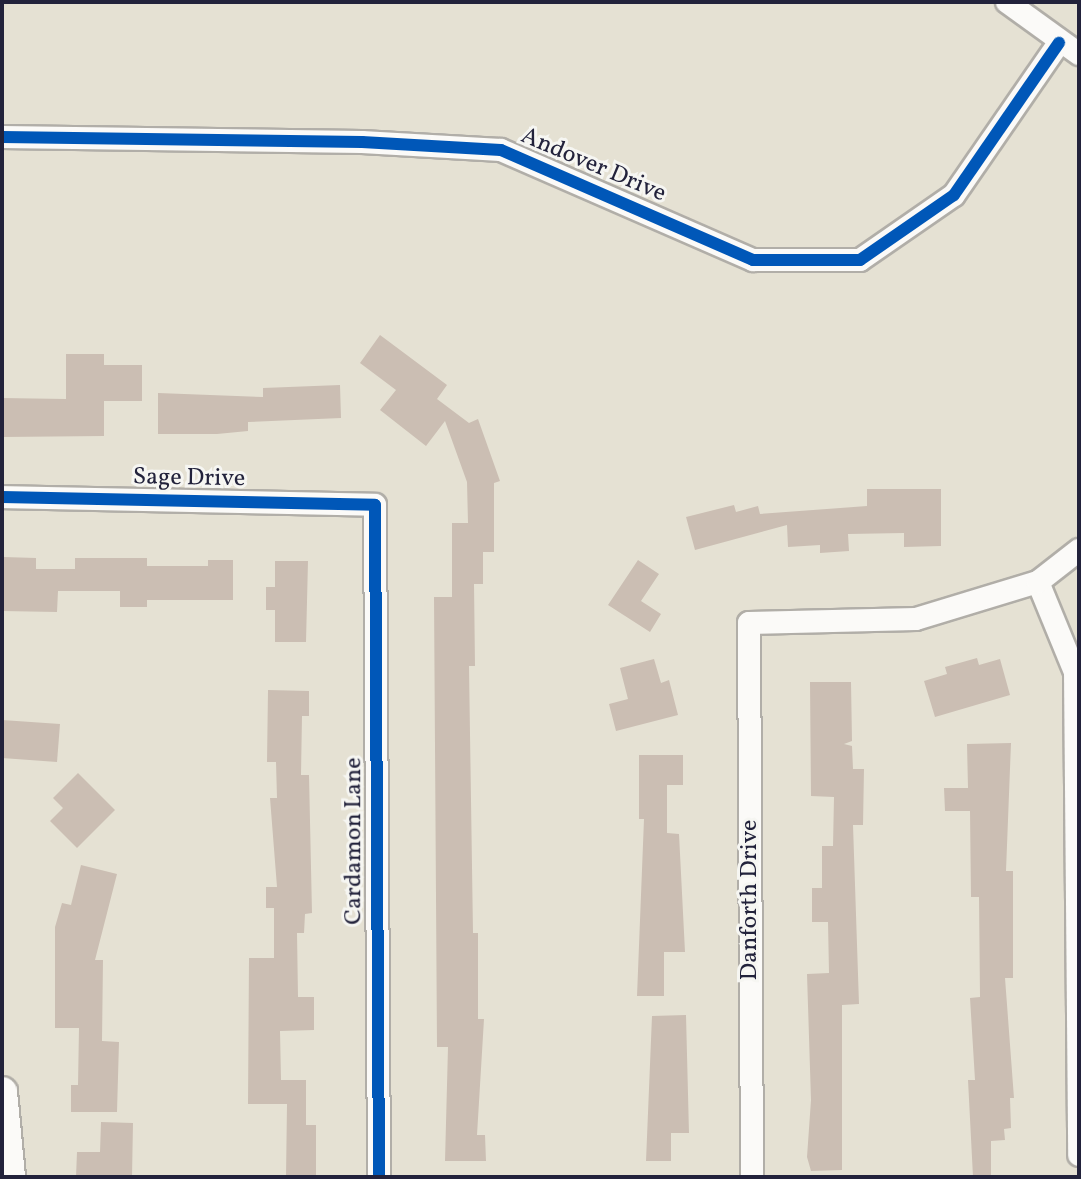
<!DOCTYPE html>
<html>
<head>
<meta charset="utf-8">
<style>
	body { margin:0 }
	#map { position:relative; width:1081px; height:1179px; overflow:hidden; background:#e5e1d3; font-family:Vollkorn,serif }
	div>[style] { position:absolute }
	.building>* { inset:0; background:#cbbeb3 }
	.roads { filter:drop-shadow(2px 0 #b1aea8) drop-shadow(-2px 0 #b1aea8) drop-shadow(0 2px #b1aea8) drop-shadow(0 -2px #b1aea8) }
	.street>* { height:22px; margin:-11px; padding:0 11px; transform-origin:11px; border-radius:11px; background:#fbfaf8 }
	.secondary>* { height:30px; margin:-15px; padding:0 15px; transform-origin:15px; border-radius:15px; background:#fbfaf8 }
	.cycleway>* { height:12px; margin:-6px; padding:0 6px; transform-origin:6px; border-radius:6px; background:#0057b8 }
	span { translate:-50% -50%; white-space:nowrap; text-align:center; line-height:1.15; -webkit-text-stroke:6px #f6f6f2; paint-order:stroke }
	.street-label { font-size:24px; color:#22223b }
	.frame { position:absolute; inset:0; border:4px solid #22223b; pointer-events:none }
</style>
</head>
<body>
<div id="map">
	<div class="building">
		<div style="clip-path:polygon(380px 335px,447px 385px,437px 399px,469px 423px,478px 419px,500px 481px,494px 483px,494px 552px,483px 552px,483px 584px,474px 584px,475px 666px,469px 666px,473px 933px,478px 933px,478px 1019px,484px 1019px,477px 1135px,485px 1135px,486px 1161px,445px 1161px,448px 1047px,437px 1047px,434px 597px,452px 597px,452px 523px,468px 523px,467px 482px,445px 421px,426px 446px,380px 410px,396px 390px,360px 363px)"></div>
		<div style="clip-path:polygon(66px 354px,104px 354px,104px 365px,142px 365px,142px 401px,104px 401px,104px 436px,2px 437px,2px 398px,66px 399px)"></div>
		<div style="clip-path:polygon(340px 385px,341px 418px,248px 422px,248px 431px,217px 434px,158px 434px,158px 393px,263px 397px,263px 388px)"></div>
		<div style="clip-path:polygon(867px 489px,941px 489px,941px 546px,904px 547px,904px 533px,848px 534px,849px 551px,820px 553px,820px 545px,788px 547px,787px 525px,695px 550px,686px 517px,734px 505px,736px 512px,758px 506px,760px 514px,867px 506px)"></div>
		<div style="clip-path:polygon(3px 557px,36px 558px,36px 569px,75px 569px,75px 558px,147px 558px,147px 566px,208px 566px,208px 560px,233px 560px,233px 600px,147px 600px,147px 607px,120px 607px,120px 591px,58px 591px,57px 612px,2px 611px)"></div>
		<div style="clip-path:polygon(638px 560px,659px 574px,641px 601px,661px 614px,650px 632px,608px 605px)"></div>
		<div style="clip-path:polygon(275px 561px,308px 561px,306px 642px,275px 642px,275px 610px,266px 610px,266px 587px,275px 587px)"></div>
		<div style="clip-path:polygon(977px 658px,979px 665px,1000px 659px,1010px 695px,935px 717px,924px 681px,947px 674px,945px 667px)"></div>
		<div style="clip-path:polygon(654px 659px,661px 683px,669px 680px,678px 715px,616px 731px,609px 704px,628px 699px,620px 668px)"></div>
		<div style="clip-path:polygon(810px 682px,851px 682px,852px 741px,844px 744px,852px 746px,853px 769px,864px 769px,863px 825px,853px 825px,859px 1004px,842px 1005px,842px 1170px,811px 1171px,807px 1157px,811px 1100px,807px 974px,829px 973px,828px 922px,812px 922px,812px 888px,822px 888px,822px 846px,833px 846px,834px 797px,811px 796px)"></div>
		<div style="clip-path:polygon(268px 690px,309px 691px,309px 716px,302px 716px,301px 775px,309px 775px,312px 913px,305px 914px,304px 933px,297px 933px,298px 997px,314px 997px,314px 1030px,280px 1031px,281px 1080px,306px 1080px,306px 1125px,316px 1125px,316px 1177px,286px 1177px,287px 1104px,248px 1104px,249px 958px,274px 958px,274px 908px,266px 908px,266px 887px,277px 887px,270px 798px,277px 798px,276px 762px,267px 762px)"></div>
		<div style="clip-path:polygon(2px 720px,60px 724px,57px 762px,2px 758px)"></div>
		<div style="clip-path:polygon(1011px 743px,1006px 871px,1013px 871px,1013px 978px,1005px 978px,1014px 1098px,1010px 1098px,1011px 1128px,1004px 1129px,1005px 1140px,991px 1141px,991px 1177px,973px 1177px,968px 1080px,975px 1080px,970px 998px,980px 997px,979px 897px,971px 897px,970px 811px,945px 811px,944px 788px,968px 788px,967px 744px)"></div>
		<div style="clip-path:polygon(639px 755px,683px 755px,683px 785px,667px 785px,667px 833px,679px 834px,685px 952px,664px 952px,664px 996px,637px 996px,644px 819px,639px 819px)"></div>
		<div style="clip-path:polygon(78px 773px,115px 810px,77px 848px,50px 821px,63px 808px,53px 798px)"></div>
		<div style="clip-path:polygon(81px 865px,117px 874px,95px 960px,103px 960px,102px 1041px,119px 1042px,117px 1112px,71px 1112px,71px 1085px,78px 1085px,79px 1028px,55px 1028px,55px 927px,62px 903px,71px 905px)"></div>
		<div style="clip-path:polygon(686px 1015px,689px 1133px,671px 1133px,671px 1161px,646px 1161px,652px 1016px)"></div>
		<div style="clip-path:polygon(101px 1122px,133px 1123px,132px 1177px,76px 1177px,77px 1152px,100px 1152px)"></div>
	</div>
	<div class="roads">
		<div class="street">
			<div style="left:1007px;top:2px;width:89px;rotate:35.8deg"></div>
			<div style="left:2px;top:137px;width:360px;rotate:0.8deg"></div>
			<div style="left:362px;top:142px;width:139px;rotate:3.3deg"></div>
			<div style="left:501px;top:150px;width:275px;rotate:23.6deg"></div>
			<div style="left:753px;top:260px;width:107px"></div>
			<div style="left:860px;top:260px;width:114px;rotate:-34.7deg"></div>
			<div style="left:954px;top:195px;width:185px;rotate:-55.4deg"></div>
			<div style="left:2px;top:497px;width:373px;rotate:1.2deg"></div>
			<div style="left:375px;top:505px;width:672px;rotate:89.66deg"></div>
			<div style="left:1038px;top:582px;width:97px;rotate:67.7deg"></div>
			<div style="left:1075px;top:672px;width:483px;rotate:89.5deg"></div>
			<div style="left:752px;top:1177px;width:554px;rotate:-90.31deg"></div>
			<div style="left:749px;top:623px;width:167px;rotate:-1.4deg"></div>
			<div style="left:916px;top:619px;width:127px;rotate:-16.9deg"></div>
			<div style="left:1038px;top:582px;width:52px;rotate:-38deg"></div>
		</div>
		<div class="secondary">
			<div style="left:2px;top:1092px;width:85px;rotate:84.6deg"></div>
		</div>
	</div>
	<div class="cycleway">
		<div style="left:2px;top:137px;width:360px;rotate:0.8deg"></div>
		<div style="left:362px;top:142px;width:139px;rotate:3.3deg"></div>
		<div style="left:501px;top:150px;width:275px;rotate:23.6deg"></div>
		<div style="left:753px;top:260px;width:107px"></div>
		<div style="left:860px;top:260px;width:114px;rotate:-34.7deg"></div>
		<div style="left:954px;top:195px;width:185px;rotate:-55.4deg"></div>
		<div style="left:2px;top:497px;width:373px;rotate:1.2deg"></div>
		<div style="left:375px;top:505px;width:672px;rotate:89.66deg"></div>
	</div>
	<div class="street-label">
		<span style="left:593px;top:166px;rotate:23deg">Andover Drive</span>
		<span style="left:189px;top:479px;rotate:1deg">Sage Drive</span>
		<span style="left:355px;top:841px;rotate:-90deg">Cardamon Lane</span>
		<span style="left:751px;top:900px;rotate:-90deg">Danforth Drive</span>
	</div>
	<div class="frame"></div>
</div>
</body>
</html>
